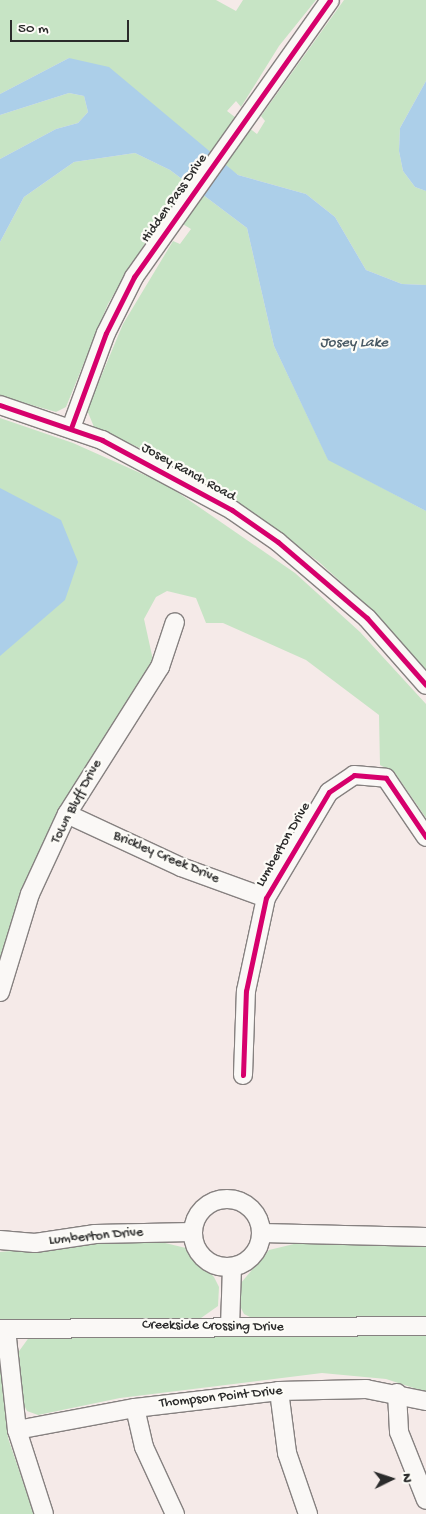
<!DOCTYPE html>
<html>
<head>
<meta charset="utf-8">
<style>
	body { margin:0 }
	#map { position:relative; width:426px; height:1514px; overflow:hidden; background:#f5eae8; font-family:"Gochi Hand",sans-serif }
	div>[style] { position:absolute }
	.green>* { inset:0; background:#c7e4c5 }
	.water>* { inset:0; background:#accfe9 }
	.roads { filter:drop-shadow(1px 0 #868180) drop-shadow(-1px 0 #868180) drop-shadow(0 1px #868180) drop-shadow(0 -1px #868180) }
	.minor>* { height:18px; margin:-9px; padding:0 9px; transform-origin:9px; border-radius:9px; background:#faf8f6 }
	.minor>.ring { margin:-9px; padding:0; box-sizing:content-box; background:none; border:18px solid #faf8f6; border-radius:50% }
	.cycleway>* { height:5px; margin:-2.5px; padding:0 2.5px; transform-origin:2.5px; border-radius:2.5px; background:#d6006c }
	span { translate:-50% -50%; white-space:nowrap; text-align:center; line-height:1.15; -webkit-text-stroke:4.5px #fdfcf7; paint-order:stroke }
	.street-label { font-size:14px; color:#2b2b2b }
	.water-label { font-size:15px; color:#485964; font-style:italic }
	.north { position:absolute; left:366px; top:1454px; width:50px; height:50px; -webkit-text-stroke:4px #fdfcf7; paint-order:stroke; rotate:86deg; font-size:14px; font-weight:700; line-height:20px; text-align:center; color:#2b2b2b }
	.north::after { content:''; display:block; margin:auto; width:18px; height:22px; background:#2b2b2b; clip-path:polygon(50% 0,100% 100%,50% 72%,0 100%) }
	.scale { position:absolute; left:10px; top:20px; width:119px; height:22px; box-sizing:border-box; border:2px solid #2b2b2b; border-top:0; padding-left:6px; font-size:15px; line-height:18px; white-space:nowrap; color:#2b2b2b; -webkit-text-stroke:4px #fdfcf7; paint-order:stroke }
</style>
</head>
<body>
<div id="map">
	<div class="green">
		<div style="clip-path:polygon(0 0,216px 0,236px 11px,243px 0,316px 0,279px 46px,241px 107px,236px 101px,227px 111px,257px 134px,265px 121px,261px 116px,344px 0,426px 0,426px 81px,400px 128px,399px 151px,403px 171px,415px 187px,426px 191px,426px 285px,402px 284px,366px 270px,335px 217px,306px 194px,238px 175px,69px 58px,0 94px)"></div>
		<div style="clip-path:polygon(69px 93px,84px 96px,88px 112px,78px 123px,56px 129px,0 159px,0 115px)"></div>
		<div style="clip-path:polygon(135px 153px,170px 170px,247px 228px,274px 346px,328px 459px,426px 511px,426px 672px,376px 614px,319px 562px,250px 511px,181px 467px,94px 427px,87px 410px,123px 324px,173px 241px,180px 244px,191px 229px,161px 211px,152px 223px,155px 227px,108px 304px,66px 407px,56px 412px,0 396px,0 242px,24px 197px,74px 162px)"></div>
		<div style="clip-path:polygon(0 418px,73px 443px,167px 485px,295px 573px,360px 632px,426px 704px,426px 818px,395px 773px,380px 765px,379px 715px,306px 660px,223px 623px,206px 623px,196px 598px,167px 591px,156px 597px,144px 619px,153px 660px,61px 810px,0 966px)"></div>
		<div style="clip-path:polygon(103px 1242px,165px 1243px,186px 1248px,214px 1277px,219px 1287px,218px 1306px,201px 1318px,0 1320px,0 1252px)"></div>
		<div style="clip-path:polygon(294px 1244px,426px 1244px,426px 1317px,254px 1319px,244px 1314px,237px 1300px,240px 1284px,269px 1250px)"></div>
		<div style="clip-path:polygon(30px 1336px,426px 1336px,426px 1392px,386px 1379px,322px 1373px,120px 1398px,38px 1415px,27px 1411px,21px 1399px,17px 1354px)"></div>
		<div style="clip-path:polygon(0 1358px,8px 1438px,34px 1514px,0 1514px)"></div>
	</div>
	<div class="water">
		<div style="clip-path:polygon(69px 58px,109px 67px,238px 175px,306px 194px,335px 217px,366px 270px,402px 284px,426px 285px,426px 511px,328px 460px,274px 346px,247px 228px,170px 170px,135px 153px,74px 162px,24px 197px,0 242px,0 159px,56px 129px,78px 123px,88px 112px,84px 96px,69px 93px,0 115px,0 94px)"></div>
		<div style="clip-path:polygon(426px 81px,426px 191px,415px 187px,403px 171px,399px 151px,400px 128px)"></div>
		<div style="clip-path:polygon(0 488px,61px 520px,78px 562px,65px 600px,0 656px)"></div>
	</div>
	<div class="roads">
		<div class="minor">
			<div style="left:0;top:405px;width:108px;rotate:18.9deg"></div>
			<div style="left:102px;top:440px;width:148px;rotate:28.3deg"></div>
			<div style="left:232px;top:510px;width:56px;rotate:34.8deg"></div>
			<div style="left:278px;top:542px;width:117px;rotate:40.5deg"></div>
			<div style="left:367px;top:618px;width:89px;rotate:48.6deg"></div>
			<div style="left:71px;top:428px;width:101px;rotate:-69.8deg"></div>
			<div style="left:106px;top:333px;width:63px;rotate:-63.4deg"></div>
			<div style="left:134px;top:277px;width:339px;rotate:-54.7deg"></div>
			<div style="left:67px;top:814px;width:126px;rotate:24.9deg"></div>
			<div style="left:181px;top:867px;width:90px;rotate:20deg"></div>
			<div style="left:0;top:992px;width:102px;rotate:-73deg"></div>
			<div style="left:30px;top:894px;width:88px;rotate:-65.2deg"></div>
			<div style="left:67px;top:814px;width:174px;rotate:-57.7deg"></div>
			<div style="left:160px;top:667px;width:47px;rotate:-71.6deg"></div>
			<div style="left:243px;top:1075px;width:84px;rotate:-88deg"></div>
			<div style="left:246px;top:991px;width:95px;rotate:-77.9deg"></div>
			<div style="left:266px;top:898px;width:123px;rotate:-59.3deg"></div>
			<div style="left:329px;top:792px;width:30px;rotate:-34deg"></div>
			<div style="left:354px;top:775px;width:32px;rotate:5deg"></div>
			<div style="left:386px;top:778px;width:71px;rotate:55.9deg"></div>
			<div class="ring" style="left:193px;top:1199px;width:50px;height:50px"></div>
			<div style="left:262px;top:1233px;width:164px;rotate:1.4deg"></div>
			<div style="left:0;top:1240px;width:35px;rotate:5deg"></div>
			<div style="left:35px;top:1243px;width:61px;rotate:-8.5deg"></div>
			<div style="left:95px;top:1234px;width:98px;rotate:-1.2deg"></div>
			<div style="left:230px;top:1327px;width:59px;rotate:-88.1deg"></div>
			<div style="left:0;top:1329px;width:426px;rotate:-0.4deg"></div>
			<div style="left:6px;top:1329px;width:102px;rotate:83.8deg"></div>
			<div style="left:17px;top:1430px;width:88px;rotate:72.2deg"></div>
			<div style="left:279px;top:1391px;width:63px;rotate:82.6deg"></div>
			<div style="left:287px;top:1453px;width:65px;rotate:71deg"></div>
			<div style="left:397px;top:1393px;width:39px;rotate:87deg"></div>
			<div style="left:399px;top:1432px;width:73px;rotate:68.3deg"></div>
			<div style="left:135px;top:1408px;width:40px;rotate:77deg"></div>
			<div style="left:144px;top:1447px;width:74px;rotate:65.2deg"></div>
			<div style="left:17px;top:1430px;width:120px;rotate:-10.6deg"></div>
			<div style="left:135px;top:1408px;width:145px;rotate:-6.7deg"></div>
			<div style="left:279px;top:1391px;width:87px;rotate:-1.3deg"></div>
			<div style="left:366px;top:1389px;width:61px;rotate:11.3deg"></div>
		</div>
	</div>
	<div class="cycleway">
		<div style="left:0;top:405px;width:108px;rotate:18.9deg"></div>
		<div style="left:102px;top:440px;width:148px;rotate:28.3deg"></div>
		<div style="left:232px;top:510px;width:56px;rotate:34.8deg"></div>
		<div style="left:278px;top:542px;width:117px;rotate:40.5deg"></div>
		<div style="left:367px;top:618px;width:89px;rotate:48.6deg"></div>
		<div style="left:71px;top:428px;width:101px;rotate:-69.8deg"></div>
		<div style="left:106px;top:333px;width:63px;rotate:-63.4deg"></div>
		<div style="left:134px;top:277px;width:339px;rotate:-54.7deg"></div>
		<div style="left:243px;top:1075px;width:84px;rotate:-88deg"></div>
		<div style="left:246px;top:991px;width:95px;rotate:-77.9deg"></div>
		<div style="left:266px;top:898px;width:123px;rotate:-59.3deg"></div>
		<div style="left:329px;top:792px;width:30px;rotate:-34deg"></div>
		<div style="left:354px;top:775px;width:32px;rotate:5deg"></div>
		<div style="left:386px;top:778px;width:71px;rotate:55.9deg"></div>
	</div>
	<div class="street-label">
		<span style="left:175px;top:199px;rotate:-55deg">Hidden Pass Drive</span>
		<span style="left:188px;top:473px;rotate:29deg">Josey Ranch Road</span>
		<span style="left:77px;top:802px;rotate:-62deg">Town Bluff Drive</span>
		<span style="left:284px;top:845px;rotate:-60deg">Lumberton Drive</span>
		<span style="left:166px;top:858px;rotate:23deg">Brickley Creek Drive</span>
		<span style="left:96px;top:1237px;rotate:-5deg">Lumberton Drive</span>
		<span style="left:213px;top:1327px;rotate:1deg">Creekside Crossing Drive</span>
		<span style="left:221px;top:1398px;rotate:-6deg">Thompson Point Drive</span>
	</div>
	<div class="water-label">
		<span style="left:354px;top:344px">Josey Lake</span>
	</div>
	<div class="north">N</div>
	<div class="scale">50 m</div>
</div>
</body>
</html>
